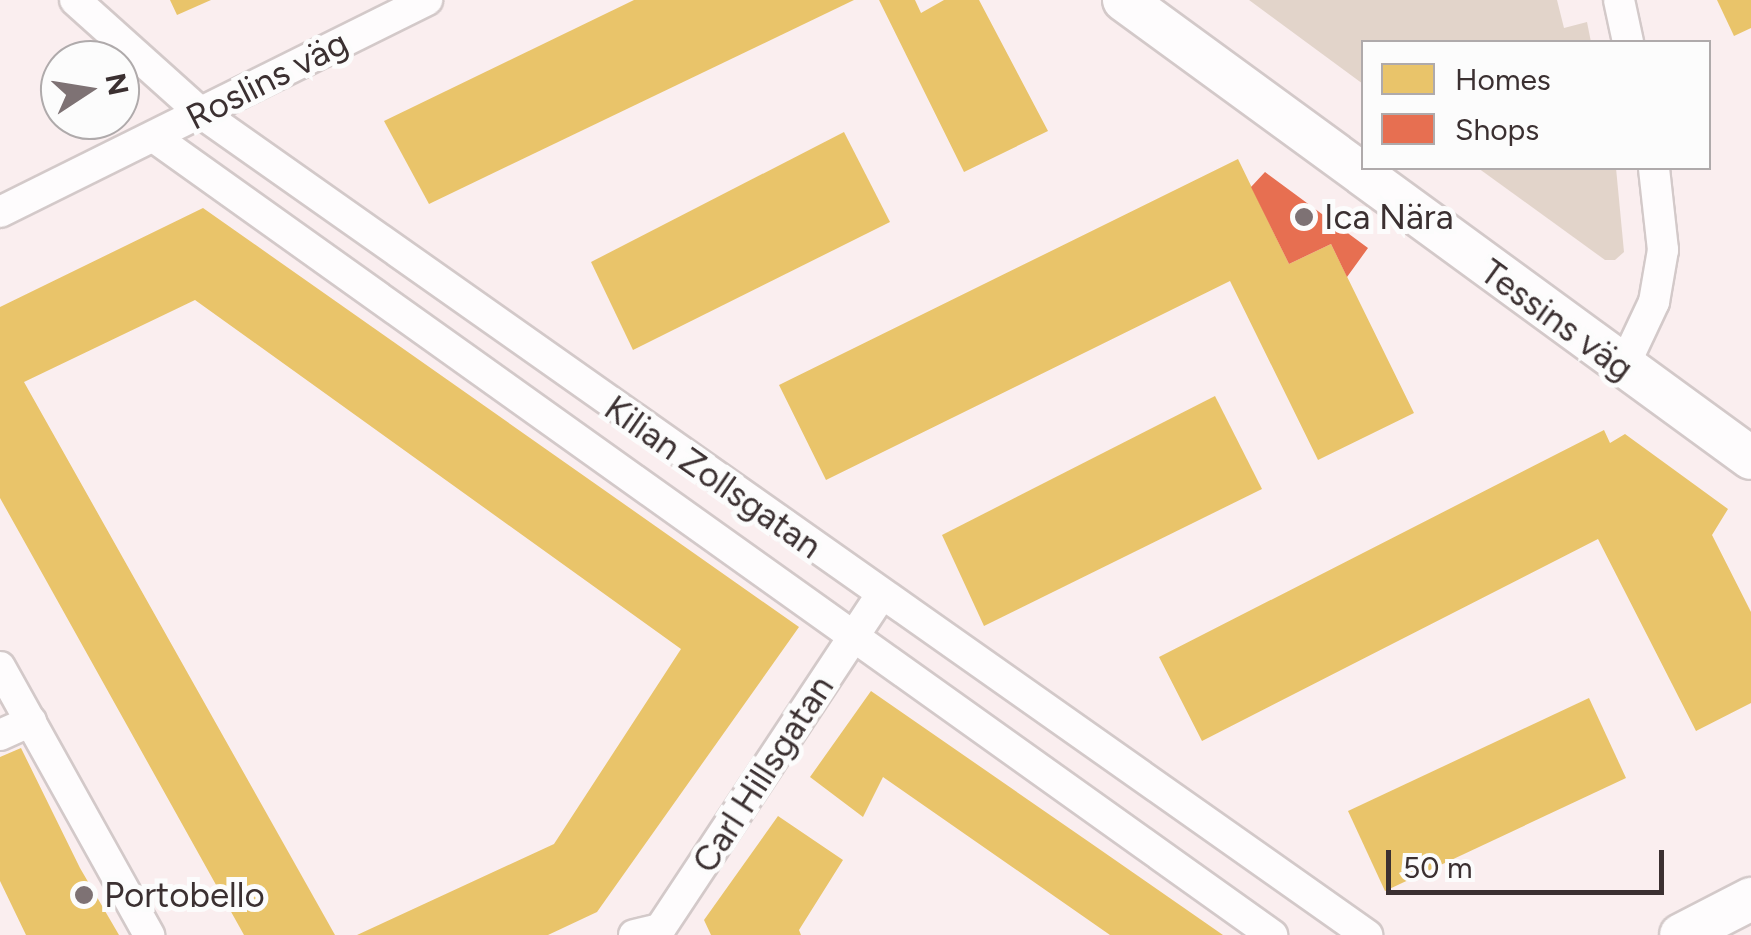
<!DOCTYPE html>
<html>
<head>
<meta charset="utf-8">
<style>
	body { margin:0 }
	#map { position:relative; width:1751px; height:935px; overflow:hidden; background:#faeeef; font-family:Figtree,sans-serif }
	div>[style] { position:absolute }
	.green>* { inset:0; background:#e2d4ca }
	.homes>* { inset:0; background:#e9c46a }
	.shops>* { inset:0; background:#e76f51 }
	.roads { filter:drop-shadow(2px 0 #d3c9c9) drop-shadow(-2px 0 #d3c9c9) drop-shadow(0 2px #d3c9c9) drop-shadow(0 -2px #d3c9c9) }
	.street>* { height:30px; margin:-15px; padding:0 15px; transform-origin:15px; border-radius:15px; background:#fefcfd }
	.secondary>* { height:42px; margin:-21px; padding:0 21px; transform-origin:21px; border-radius:21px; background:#fefcfd }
	.dots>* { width:28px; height:28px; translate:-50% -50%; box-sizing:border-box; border:5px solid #fcfcfc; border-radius:50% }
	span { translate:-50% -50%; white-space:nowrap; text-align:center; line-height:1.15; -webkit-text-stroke:10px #fcfcfc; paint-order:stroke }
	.street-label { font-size:35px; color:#3b3031 }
	.poi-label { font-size:35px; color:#3b3031 }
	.left { translate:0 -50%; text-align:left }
	.legend { position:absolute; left:1361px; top:40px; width:350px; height:130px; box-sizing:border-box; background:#fcfcfc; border:2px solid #afaaab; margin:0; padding:12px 18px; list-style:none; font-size:30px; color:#3b3031 }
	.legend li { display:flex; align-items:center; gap:20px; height:50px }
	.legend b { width:50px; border:2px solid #afaaab }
	.north { position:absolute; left:40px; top:40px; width:100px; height:100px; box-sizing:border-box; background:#fcfcfc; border:2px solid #afaaab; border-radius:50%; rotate:78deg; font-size:28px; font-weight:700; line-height:40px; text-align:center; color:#3b3031 }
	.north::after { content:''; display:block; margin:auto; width:35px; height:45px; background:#7e7274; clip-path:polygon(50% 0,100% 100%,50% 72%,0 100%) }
	.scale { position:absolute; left:1386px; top:850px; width:278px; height:45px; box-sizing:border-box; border:5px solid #3b3031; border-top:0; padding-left:12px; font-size:30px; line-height:35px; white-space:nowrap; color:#3b3031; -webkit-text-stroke:8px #fcfcfc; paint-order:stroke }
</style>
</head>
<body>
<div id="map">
	<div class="green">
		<div style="clip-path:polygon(1249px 0,1557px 0,1564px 28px,1587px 22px,1591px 42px,1364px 42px,1363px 84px)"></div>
		<div style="clip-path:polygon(1478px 168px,1616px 168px,1624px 252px,1615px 260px,1605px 260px)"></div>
	</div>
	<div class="homes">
		<div style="clip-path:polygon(170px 0,211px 0,177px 15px)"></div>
		<div style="clip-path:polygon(634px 0,854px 0,429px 204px,384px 121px)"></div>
		<div style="clip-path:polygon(879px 0,915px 0,921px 13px,944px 0,979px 0,1048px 131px,964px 172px)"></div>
		<div style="clip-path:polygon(1717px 0,1751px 0,1751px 28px,1734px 36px)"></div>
		<div style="clip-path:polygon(844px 132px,890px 222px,633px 350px,591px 262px)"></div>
		<div style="clip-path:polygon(1238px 159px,1289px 264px,1331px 244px,1414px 413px,1318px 460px,1230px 281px,826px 480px,779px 385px)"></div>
		<div style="clip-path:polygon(203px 208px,799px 627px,597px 912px,548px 935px,357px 935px,554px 844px,681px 649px,195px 300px,24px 382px,335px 935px,244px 935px,47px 582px,0 498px,0 307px)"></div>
		<div style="clip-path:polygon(1215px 396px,1262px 489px,984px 626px,942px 535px)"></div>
		<div style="clip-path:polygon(1604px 430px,1610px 443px,1625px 434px,1728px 509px,1712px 535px,1751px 612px,1751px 703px,1696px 731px,1598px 539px,1202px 741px,1159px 657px)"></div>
		<div style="clip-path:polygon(871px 691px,1092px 844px,1223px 935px,1110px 935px,883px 777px,863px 817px,810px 777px)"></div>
		<div style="clip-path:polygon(1589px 698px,1626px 778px,1385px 891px,1348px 811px)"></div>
		<div style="clip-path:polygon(21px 748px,80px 868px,119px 935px,26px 935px,0 881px,0 757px)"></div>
		<div style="clip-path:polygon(778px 816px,843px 860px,799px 930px,801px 935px,711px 935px,704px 920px)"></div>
	</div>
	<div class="shops">
		<div style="clip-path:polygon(1265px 172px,1368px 248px,1347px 277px,1331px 244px,1289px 264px,1251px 187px)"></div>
	</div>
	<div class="roads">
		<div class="street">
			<div style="left:75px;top:0;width:169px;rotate:41.9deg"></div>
			<div style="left:201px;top:113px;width:1427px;rotate:35.18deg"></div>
			<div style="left:1619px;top:0;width:43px;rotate:77.9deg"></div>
			<div style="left:154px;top:137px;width:1374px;rotate:35.52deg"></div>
			<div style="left:0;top:212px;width:477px;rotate:-26.4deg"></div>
			<div style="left:1623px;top:368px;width:73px;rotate:-64.8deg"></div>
			<div style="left:1654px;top:302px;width:53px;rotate:-80.2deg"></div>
			<div style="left:1663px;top:250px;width:82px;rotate:-96.3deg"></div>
			<div style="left:0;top:667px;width:307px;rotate:60.9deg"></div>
			<div style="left:0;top:735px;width:34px;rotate:-24deg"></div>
			<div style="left:634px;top:935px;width:27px;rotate:-13deg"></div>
			<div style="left:660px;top:929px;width:399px;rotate:-56.5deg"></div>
		</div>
		<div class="secondary">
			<div style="left:1124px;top:0;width:776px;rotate:36.15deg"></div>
			<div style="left:1681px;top:935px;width:79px;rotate:-27.2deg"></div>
		</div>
	</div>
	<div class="dots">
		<div style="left:1304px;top:217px;background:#7e7274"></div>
		<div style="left:84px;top:895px;background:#7e7274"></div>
	</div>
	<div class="street-label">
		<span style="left:267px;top:80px;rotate:-27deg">Roslins väg</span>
		<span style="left:1557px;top:320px;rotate:36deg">Tessins väg</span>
		<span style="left:713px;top:477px;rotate:35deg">Kilian Zollsgatan</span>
		<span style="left:763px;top:774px;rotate:-57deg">Carl Hillsgatan</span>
	</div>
	<div class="poi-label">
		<span class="left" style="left:1324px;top:217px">Ica Nära</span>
		<span class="left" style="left:104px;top:895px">Portobello</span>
	</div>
	<ul class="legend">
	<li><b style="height:28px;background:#e9c46a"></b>Homes</li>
	<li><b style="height:28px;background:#e76f51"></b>Shops</li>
	</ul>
	<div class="north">N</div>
	<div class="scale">50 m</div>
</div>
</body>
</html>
